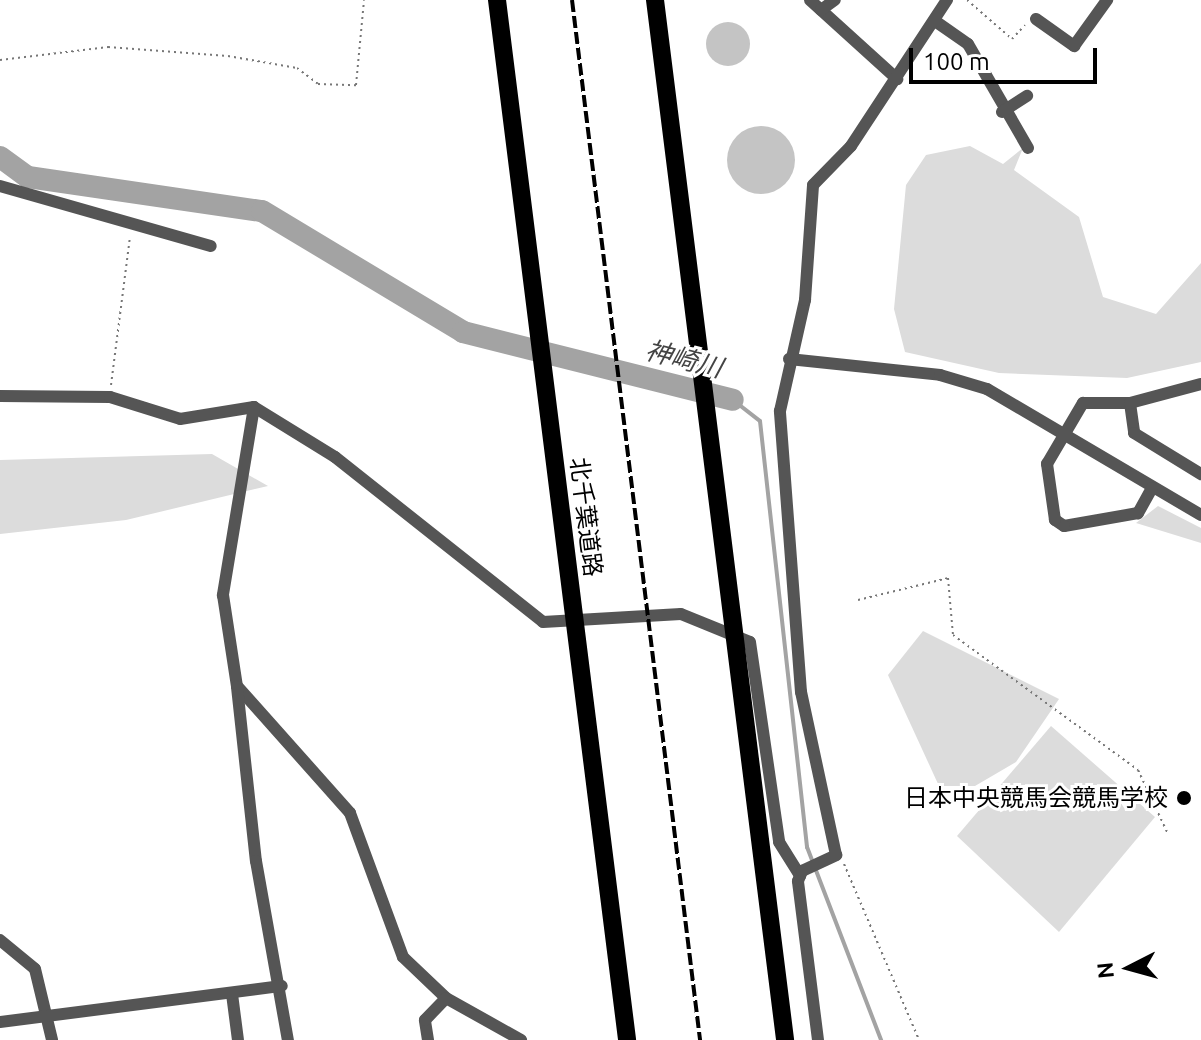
<!DOCTYPE html>
<html>
<head>
<meta charset="utf-8">
<style>
	body { margin:0 }
	#map { position:relative; width:1201px; height:1040px; overflow:hidden; background:#fff; font-family:Ubuntu,"Noto Sans JP",sans-serif }
	div>[style] { position:absolute }
	.green>* { inset:0; background:#dcdcdc }
	.stream>* { height:4px; margin:-2px; padding:0 2px; transform-origin:2px; border-radius:2px; background:#a3a3a3 }
	.river>* { height:22px; margin:-11px; padding:0 11px; transform-origin:11px; border-radius:11px; background:#a3a3a3 }
	.building>* { inset:0; background:#c4c4c4 }
	.round { border-radius:50% }
	.path>* { height:2px; margin-top:-1px; transform-origin:0; background:repeating-linear-gradient(90deg,#777 0 2px,transparent 0 6px) }
	.minor>* { height:12px; margin:-6px; padding:0 6px; transform-origin:6px; border-radius:6px; background:#555 }
	.highway>* { height:18px; margin:-9px; padding:0 9px; transform-origin:9px; border-radius:9px; background:#000 }
	.rail>* { height:4px; margin-top:-2px; transform-origin:0; background:repeating-linear-gradient(90deg,#000 0 12px,transparent 0 16px) }
	.dots>* { width:22px; height:22px; translate:-50% -50%; box-sizing:border-box; border:4px solid #fff; border-radius:50% }
	span { translate:-50% -50%; white-space:nowrap; text-align:center; line-height:1.15; -webkit-text-stroke:6px #fff; paint-order:stroke }
	.street-label { font-size:24px; color:#000 }
	.poi-label { font-size:24px; color:#000 }
	.right { translate:-100% -50%; text-align:right }
	.water-label { font-size:26px; color:#444; font-style:italic }
	.north { position:absolute; left:1089px; top:928px; width:80px; height:80px; -webkit-text-stroke:6px #fff; paint-order:stroke; rotate:264deg; font-size:22px; font-weight:700; line-height:32px; text-align:center; color:#000 }
	.north::after { content:''; display:block; margin:auto; width:28px; height:36px; background:#000; clip-path:polygon(50% 0,100% 100%,50% 72%,0 100%) }
	.scale { position:absolute; left:909px; top:48px; width:188px; height:36px; box-sizing:border-box; border:4px solid #000; border-top:0; padding-left:10px; font-size:24px; line-height:28px; white-space:nowrap; color:#000; -webkit-text-stroke:6px #fff; paint-order:stroke }
</style>
</head>
<body>
<div id="map">
	<div class="green">
		<div style="clip-path:polygon(970px 146px,1003px 164px,1023px 148px,1014px 170px,1079px 217px,1103px 297px,1156px 314px,1201px 263px,1201px 362px,1127px 378px,999px 373px,905px 352px,894px 309px,906px 185px,926px 155px)"></div>
		<div style="clip-path:polygon(212px 454px,268px 486px,126px 520px,0 534px,0 460px)"></div>
		<div style="clip-path:polygon(1158px 506px,1201px 528px,1201px 543px,1136px 523px)"></div>
		<div style="clip-path:polygon(923px 631px,1059px 699px,1016px 762px,975px 786px,939px 786px,888px 675px)"></div>
		<div style="clip-path:polygon(1051px 726px,1155px 817px,1059px 932px,957px 836px)"></div>
	</div>
	<div class="stream">
		<div style="left:733px;top:400px;width:34px;rotate:38deg"></div>
		<div style="left:760px;top:421px;width:429px;rotate:83.7deg"></div>
		<div style="left:807px;top:847px;width:207px;rotate:69deg"></div>
	</div>
	<div class="river">
		<div style="left:0;top:157px;width:34px;rotate:36deg"></div>
		<div style="left:28px;top:177px;width:236px;rotate:8.3deg"></div>
		<div style="left:262px;top:211px;width:235px;rotate:31deg"></div>
		<div style="left:463px;top:332px;width:278px;rotate:14.1deg"></div>
	</div>
	<div class="building">
		<div class="round" style="left:706px;top:22px;width:44px;height:44px"></div>
		<div class="round" style="left:727px;top:126px;width:68px;height:68px"></div>
	</div>
	<div class="path">
		<div style="left:967px;top:0;width:60px;rotate:40.9deg"></div>
		<div style="left:1012px;top:39px;width:19px;rotate:-47deg"></div>
		<div style="left:0;top:60px;width:109px;rotate:-6.9deg"></div>
		<div style="left:108px;top:47px;width:120px;rotate:4.3deg"></div>
		<div style="left:228px;top:56px;width:70px;rotate:9.9deg"></div>
		<div style="left:297px;top:68px;width:26px;rotate:37deg"></div>
		<div style="left:318px;top:84px;width:38px;rotate:2deg"></div>
		<div style="left:356px;top:85px;width:85px;rotate:-84.6deg"></div>
		<div style="left:111px;top:385px;width:149px;rotate:-82.7deg"></div>
		<div style="left:858px;top:600px;width:93px;rotate:-13.7deg"></div>
		<div style="left:948px;top:578px;width:57px;rotate:85deg"></div>
		<div style="left:953px;top:635px;width:229px;rotate:36.1deg"></div>
		<div style="left:1138px;top:770px;width:71px;rotate:64.9deg"></div>
		<div style="left:844px;top:864px;width:191px;rotate:66.9deg"></div>
	</div>
	<div class="minor">
		<div style="left:810px;top:0;width:118px;rotate:42.2deg"></div>
		<div style="left:821px;top:10px;width:17px;rotate:-36deg"></div>
		<div style="left:1036px;top:19px;width:47px;rotate:35.4deg"></div>
		<div style="left:1074px;top:46px;width:57px;rotate:-54.3deg"></div>
		<div style="left:935px;top:21px;width:40px;rotate:34.9deg"></div>
		<div style="left:968px;top:44px;width:120px;rotate:60deg"></div>
		<div style="left:1002px;top:112px;width:30px;rotate:-33deg"></div>
		<div style="left:0;top:186px;width:219px;rotate:15.9deg"></div>
		<div style="left:789px;top:359px;width:152px;rotate:6deg"></div>
		<div style="left:940px;top:375px;width:49px;rotate:16.6deg"></div>
		<div style="left:987px;top:389px;width:248px;rotate:30.5deg"></div>
		<div style="left:0;top:396px;width:110px;rotate:0.5deg"></div>
		<div style="left:110px;top:397px;width:73px;rotate:17.4deg"></div>
		<div style="left:180px;top:419px;width:75px;rotate:-9.2deg"></div>
		<div style="left:254px;top:407px;width:95px;rotate:31.7deg"></div>
		<div style="left:335px;top:457px;width:265px;rotate:38.4deg"></div>
		<div style="left:543px;top:622px;width:138px;rotate:-3.3deg"></div>
		<div style="left:681px;top:614px;width:74px;rotate:22.1deg"></div>
		<div style="left:750px;top:642px;width:202px;rotate:81.7deg"></div>
		<div style="left:779px;top:842px;width:40px;rotate:58deg"></div>
		<div style="left:1130px;top:403px;width:30px;rotate:82deg"></div>
		<div style="left:1134px;top:433px;width:79px;rotate:31.5deg"></div>
		<div style="left:254px;top:407px;width:191px;rotate:99.4deg"></div>
		<div style="left:223px;top:595px;width:92px;rotate:81.3deg"></div>
		<div style="left:237px;top:686px;width:170px;rotate:48.3deg"></div>
		<div style="left:350px;top:813px;width:153px;rotate:69.8deg"></div>
		<div style="left:403px;top:957px;width:59px;rotate:43.6deg"></div>
		<div style="left:446px;top:998px;width:86px;rotate:29.2deg"></div>
		<div style="left:1152px;top:488px;width:29px;rotate:119deg"></div>
		<div style="left:1138px;top:513px;width:75px;rotate:170deg"></div>
		<div style="left:1064px;top:526px;width:11px;rotate:-146deg"></div>
		<div style="left:1055px;top:520px;width:57px;rotate:-98.1deg"></div>
		<div style="left:1047px;top:464px;width:71px;rotate:-59.5deg"></div>
		<div style="left:1083px;top:403px;width:47px"></div>
		<div style="left:1130px;top:403px;width:73px;rotate:-15deg"></div>
		<div style="left:237px;top:687px;width:175px;rotate:83.8deg"></div>
		<div style="left:256px;top:861px;width:182px;rotate:79.9deg"></div>
		<div style="left:0;top:940px;width:45px;rotate:39.6deg"></div>
		<div style="left:35px;top:969px;width:73px;rotate:76.5deg"></div>
		<div style="left:232px;top:994px;width:46px;rotate:82.6deg"></div>
		<div style="left:0;top:1022px;width:284px;rotate:-7.3deg"></div>
		<div style="left:428px;top:1040px;width:20px;rotate:-99deg"></div>
		<div style="left:425px;top:1020px;width:30px;rotate:-46deg"></div>
		<div style="left:818px;top:1040px;width:160px;rotate:-97.2deg"></div>
		<div style="left:798px;top:881px;width:11px;rotate:-68deg"></div>
		<div style="left:802px;top:871px;width:38px;rotate:-25deg"></div>
		<div style="left:836px;top:855px;width:167px;rotate:-102.1deg"></div>
		<div style="left:801px;top:692px;width:282px;rotate:-94.3deg"></div>
		<div style="left:780px;top:411px;width:114px;rotate:-77.3deg"></div>
		<div style="left:805px;top:300px;width:115px;rotate:-86deg"></div>
		<div style="left:813px;top:185px;width:54px;rotate:-45.7deg"></div>
		<div style="left:851px;top:146px;width:175px;rotate:-56.7deg"></div>
	</div>
	<div class="highway">
		<div style="left:497px;top:0;width:1048px;rotate:82.87deg"></div>
		<div style="left:655px;top:0;width:1048px;rotate:82.87deg"></div>
	</div>
	<div class="rail">
		<div style="left:572px;top:0;width:1048px;rotate:82.98deg"></div>
	</div>
	<div class="dots">
		<div style="left:1184px;top:798px;background:#000"></div>
	</div>
	<div class="street-label">
		<span style="left:586px;top:517px;rotate:83deg">北千葉道路</span>
	</div>
	<div class="poi-label">
		<span class="right" style="left:1168px;top:798px">日本中央競馬会競馬学校</span>
	</div>
	<div class="water-label">
		<span style="left:684px;top:359px;rotate:14deg">神崎川</span>
	</div>
	<div class="north">N</div>
	<div class="scale">100 m</div>
</div>
</body>
</html>
